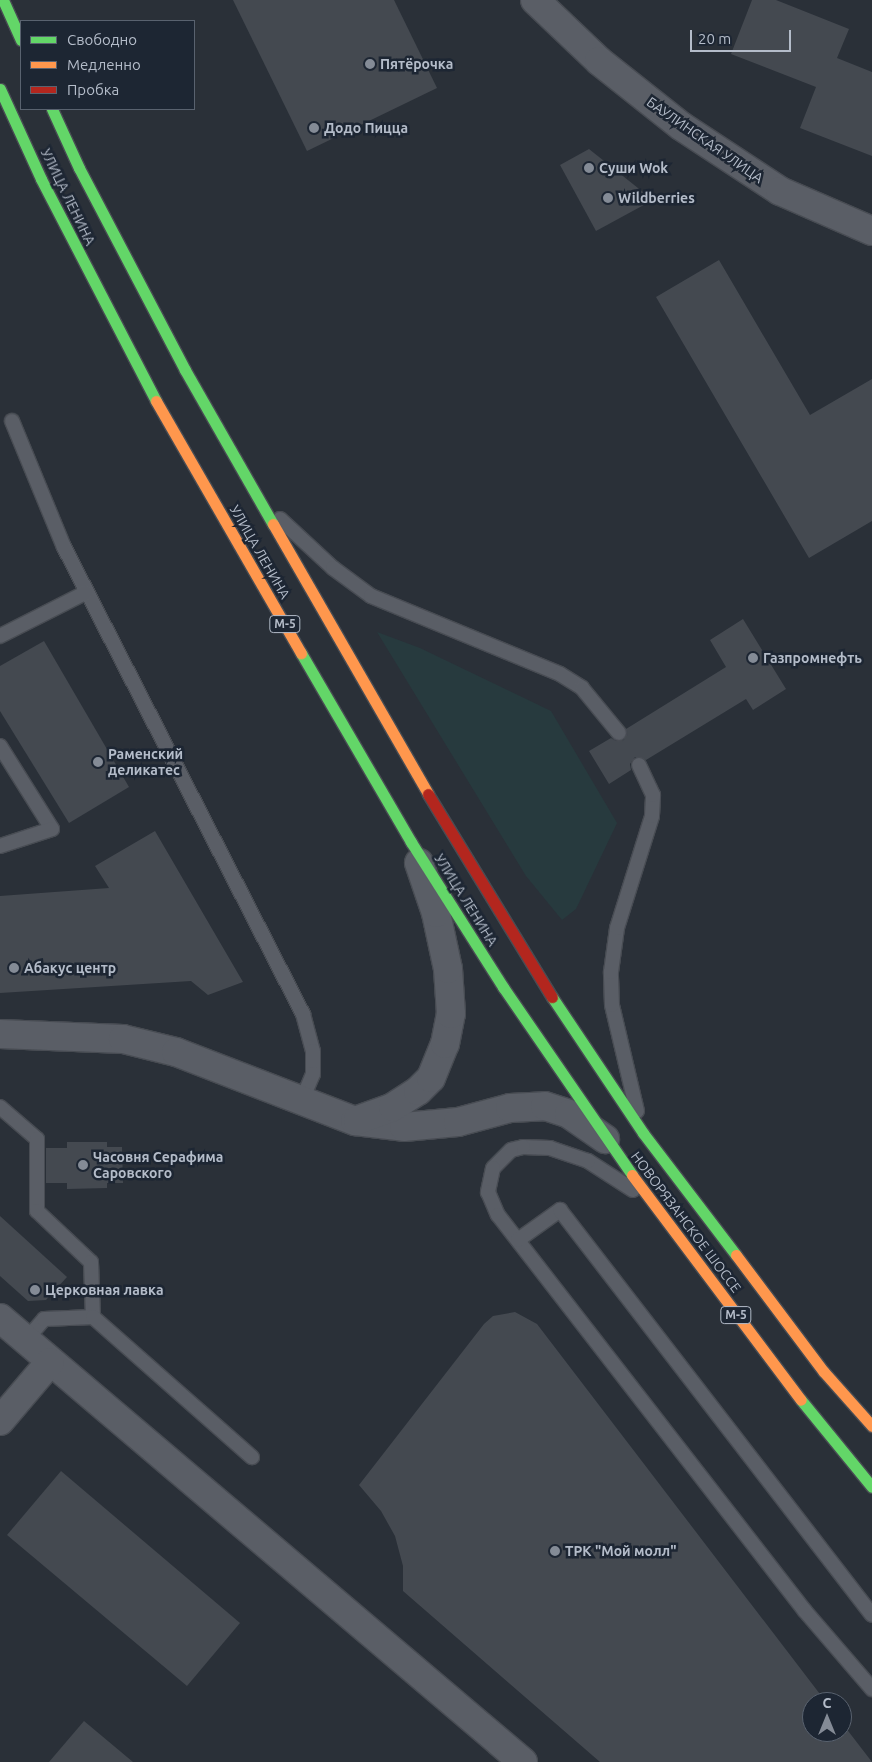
<!DOCTYPE html>
<html>
<head>
<meta charset="utf-8">
<style>
	body { margin:0 }
	#map { position:relative; width:872px; height:1762px; overflow:hidden; background:#2a3038; font-family:Ubuntu,sans-serif }
	div>[style] { position:absolute }
	.green>* { inset:0; background:#273a3e }
	.building>* { inset:0; background:#444950 }
	.roads { filter:drop-shadow(1px 0 #484c53) drop-shadow(-1px 0 #484c53) drop-shadow(0 1px #484c53) drop-shadow(0 -1px #484c53) }
	.lane>* { height:14px; margin:-7px; padding:0 7px; transform-origin:7px; border-radius:7px; background:#5a5e66 }
	.street>* { height:28px; margin:-14px; padding:0 14px; transform-origin:14px; border-radius:14px; background:#5a5e66 }
	.fast>* { height:11px; margin:-5.5px; padding:0 5.5px; transform-origin:5.5px; border-radius:5.5px; background:#63d668 }
	.slow>* { height:11px; margin:-5.5px; padding:0 5.5px; transform-origin:5.5px; border-radius:5.5px; background:#ff974d }
	.jam>* { height:11px; margin:-5.5px; padding:0 5.5px; transform-origin:5.5px; border-radius:5.5px; background:#b3261e }
	.dots>* { width:14px; height:14px; translate:-50% -50%; box-sizing:border-box; border:2px solid #1d2633; border-radius:50% }
	span { translate:-50% -50%; white-space:nowrap; text-align:center; line-height:1.15; -webkit-text-stroke:5px #1d2633; paint-order:stroke }
	.shield-label span { padding:1px 4px; background:#1d2633; border:1px solid; border-radius:4px; -webkit-text-stroke-width:0 }
	.shield-label { font-size:12px; color:#b4bcc9; font-weight:700 }
	.poi-label { font-size:14px; color:#b4bcc9; font-weight:700 }
	.left { translate:0 -50%; text-align:left }
	.street-label { font-size:14px; color:#b4bcc9 }
	.legend { position:absolute; left:20px; top:20px; width:175px; height:90px; box-sizing:border-box; background:#1d2633; border:1px solid #59626f; margin:0; padding:6px 9px; list-style:none; font-size:15px; color:#b4bcc9 }
	.legend li { display:flex; align-items:center; gap:10px; height:25px }
	.legend b { width:25px; border:1px solid #59626f }
	.north { position:absolute; left:802px; top:1692px; width:50px; height:50px; box-sizing:border-box; background:#1d2633; border:1px solid #59626f; border-radius:50%; rotate:0deg; font-size:14px; font-weight:700; line-height:20px; text-align:center; color:#b4bcc9 }
	.north::after { content:''; display:block; margin:auto; width:18px; height:22px; background:#848b96; clip-path:polygon(50% 0,100% 100%,50% 72%,0 100%) }
	.scale { position:absolute; left:690px; top:30px; width:101px; height:22px; box-sizing:border-box; border:2px solid #b4bcc9; border-top:0; padding-left:6px; font-size:15px; line-height:18px; white-space:nowrap; color:#b4bcc9; -webkit-text-stroke:4px #1d2633; paint-order:stroke }
</style>
</head>
<body>
<div id="map">
	<div class="green">
		<div style="clip-path:polygon(377px 632px,420px 648px,551px 711px,617px 823px,576px 909px,562px 920px,526px 876px)"></div>
	</div>
	<div class="building">
		<div style="clip-path:polygon(233px 0,394px 0,437px 88px,307px 151px)"></div>
		<div style="clip-path:polygon(752px 0,776px 0,849px 29px,837px 58px,872px 72px,872px 156px,800px 128px,816px 87px,731px 54px)"></div>
		<div style="clip-path:polygon(589px 149px,653px 200px,596px 231px,560px 165px)"></div>
		<div style="clip-path:polygon(719px 260px,810px 415px,872px 379px,872px 521px,809px 558px,656px 297px)"></div>
		<div style="clip-path:polygon(743px 619px,786px 689px,753px 710px,746px 699px,646px 760px,635px 757px,630px 764px,631px 770px,609px 784px,589px 751px,611px 738px,616px 741px,624px 740px,626px 729px,726px 667px,710px 640px)"></div>
		<div style="clip-path:polygon(44px 641px,129px 787px,69px 823px,0 711px,0 666px)"></div>
		<div style="clip-path:polygon(155px 831px,243px 982px,208px 995px,191px 981px,0 993px,0 896px,109px 888px,95px 866px)"></div>
		<div style="clip-path:polygon(67px 1142px,107px 1142px,107px 1147px,122px 1147px,123px 1183px,107px 1183px,107px 1188px,67px 1189px,67px 1183px,46px 1183px,46px 1148px,67px 1148px)"></div>
		<div style="clip-path:polygon(0 1216px,67px 1277px,46px 1300px,28px 1301px,0 1276px)"></div>
		<div style="clip-path:polygon(515px 1312px,537px 1324px,826px 1702px,812px 1702px,812px 1732px,842px 1732px,842px 1723px,872px 1762px,600px 1762px,403px 1591px,403px 1566px,395px 1536px,381px 1511px,359px 1485px,484px 1324px,493px 1316px)"></div>
		<div style="clip-path:polygon(61px 1471px,240px 1623px,187px 1686px,7px 1535px)"></div>
		<div style="clip-path:polygon(84px 1721px,133px 1762px,49px 1762px)"></div>
	</div>
	<div class="roads">
		<div class="lane">
			<div style="left:12px;top:421px;width:136px;rotate:67.6deg"></div>
			<div style="left:64px;top:547px;width:525px;rotate:62.9deg"></div>
			<div style="left:303px;top:1014px;width:38px;rotate:75deg"></div>
			<div style="left:313px;top:1051px;width:23px;rotate:90deg"></div>
			<div style="left:313px;top:1074px;width:30px;rotate:113deg"></div>
			<div style="left:280px;top:519px;width:72px;rotate:42.8deg"></div>
			<div style="left:333px;top:568px;width:47px;rotate:36.4deg"></div>
			<div style="left:371px;top:596px;width:204px;rotate:22.4deg"></div>
			<div style="left:560px;top:674px;width:26px;rotate:32deg"></div>
			<div style="left:582px;top:688px;width:58px;rotate:50.6deg"></div>
			<div style="left:0;top:636px;width:97px;rotate:-26.8deg"></div>
			<div style="left:0;top:746px;width:98px;rotate:57.9deg"></div>
			<div style="left:52px;top:829px;width:55px;rotate:161.9deg"></div>
			<div style="left:0;top:1107px;width:49px;rotate:40.9deg"></div>
			<div style="left:37px;top:1139px;width:72px;rotate:90deg"></div>
			<div style="left:37px;top:1211px;width:74px;rotate:43.4deg"></div>
			<div style="left:91px;top:1262px;width:55px;rotate:87.9deg"></div>
			<div style="left:637px;top:1111px;width:109px;rotate:-103.3deg"></div>
			<div style="left:612px;top:1005px;width:33px;rotate:-92deg"></div>
			<div style="left:611px;top:972px;width:44px;rotate:-82.2deg"></div>
			<div style="left:617px;top:928px;width:117px;rotate:-72.6deg"></div>
			<div style="left:652px;top:816px;width:21px;rotate:-87deg"></div>
			<div style="left:653px;top:795px;width:33px;rotate:-115deg"></div>
			<div style="left:633px;top:1190px;width:54px;rotate:-147.2deg"></div>
			<div style="left:588px;top:1161px;width:40px;rotate:-161.1deg"></div>
			<div style="left:550px;top:1148px;width:27px;rotate:-178deg"></div>
			<div style="left:523px;top:1147px;width:12px;rotate:166deg"></div>
			<div style="left:511px;top:1150px;width:25px;rotate:135deg"></div>
			<div style="left:493px;top:1168px;width:25px;rotate:102deg"></div>
			<div style="left:488px;top:1192px;width:25px;rotate:67deg"></div>
			<div style="left:498px;top:1215px;width:501px;rotate:52.22deg"></div>
			<div style="left:805px;top:1611px;width:103px;rotate:49.3deg"></div>
			<div style="left:518px;top:1240px;width:52px;rotate:-35.5deg"></div>
			<div style="left:560px;top:1210px;width:511px;rotate:52.39deg"></div>
			<div style="left:25px;top:1341px;width:29px;rotate:-49deg"></div>
			<div style="left:44px;top:1319px;width:49px;rotate:-2.3deg"></div>
			<div style="left:93px;top:1317px;width:212px;rotate:41.4deg"></div>
		</div>
		<div class="street">
			<div style="left:535px;top:0;width:88px;rotate:43.6deg"></div>
			<div style="left:599px;top:61px;width:105px;rotate:38.4deg"></div>
			<div style="left:681px;top:126px;width:118px;rotate:33.3deg"></div>
			<div style="left:780px;top:191px;width:100px;rotate:23.5deg"></div>
			<div style="left:0;top:1034px;width:123px;rotate:2.3deg"></div>
			<div style="left:123px;top:1039px;width:55px;rotate:13.8deg"></div>
			<div style="left:176px;top:1052px;width:192px;rotate:21.1deg"></div>
			<div style="left:355px;top:1121px;width:49px;rotate:7deg"></div>
			<div style="left:404px;top:1127px;width:54px;rotate:-5.3deg"></div>
			<div style="left:458px;top:1122px;width:54px;rotate:-15.1deg"></div>
			<div style="left:510px;top:1108px;width:35px;rotate:-3deg"></div>
			<div style="left:545px;top:1106px;width:25px;rotate:18deg"></div>
			<div style="left:569px;top:1114px;width:44px;rotate:34.8deg"></div>
			<div style="left:358px;top:1120px;width:37px;rotate:-20deg"></div>
			<div style="left:393px;top:1107px;width:30px;rotate:-33deg"></div>
			<div style="left:418px;top:1091px;width:18px;rotate:-45deg"></div>
			<div style="left:431px;top:1078px;width:37px;rotate:-68deg"></div>
			<div style="left:445px;top:1044px;width:31px;rotate:-79deg"></div>
			<div style="left:451px;top:1014px;width:45px;rotate:-93.8deg"></div>
			<div style="left:448px;top:969px;width:57px;rotate:-102.1deg"></div>
			<div style="left:436px;top:913px;width:53px;rotate:-108.8deg"></div>
			<div style="left:0;top:1318px;width:686px;rotate:40.33deg"></div>
			<div style="left:0;top:1421px;width:77px;rotate:-49.7deg"></div>
		</div>
		<div class="fast">
			<div style="left:3px;top:0;width:44px;rotate:65.8deg"></div>
			<div style="left:0;top:89px;width:99px;rotate:65.5deg"></div>
			<div style="left:41px;top:179px;width:250px;rotate:62.6deg"></div>
			<div style="left:52px;top:109px;width:65px;rotate:65.4deg"></div>
			<div style="left:79px;top:168px;width:228px;rotate:62.3deg"></div>
			<div style="left:185px;top:370px;width:177px;rotate:60.3deg"></div>
			<div style="left:301px;top:653px;width:219px;rotate:59.8deg"></div>
			<div style="left:411px;top:842px;width:172px;rotate:57.6deg"></div>
			<div style="left:503px;top:987px;width:228px;rotate:55.5deg"></div>
			<div style="left:552px;top:997px;width:164px;rotate:56.2deg"></div>
			<div style="left:643px;top:1133px;width:153px;rotate:52.7deg"></div>
			<div style="left:801px;top:1400px;width:112px;rotate:50.8deg"></div>
		</div>
		<div class="slow">
			<div style="left:156px;top:401px;width:291px;rotate:60.1deg"></div>
			<div style="left:273px;top:524px;width:311px;rotate:60.1deg"></div>
			<div style="left:632px;top:1175px;width:281px;rotate:53.1deg"></div>
			<div style="left:736px;top:1255px;width:146px;rotate:53.1deg"></div>
			<div style="left:824px;top:1372px;width:72px;rotate:48.4deg"></div>
		</div>
		<div class="jam">
			<div style="left:428px;top:794px;width:238px;rotate:58.6deg"></div>
		</div>
	</div>
	<div class="dots">
		<div style="left:370px;top:64px;background:#848b96"></div>
		<div style="left:314px;top:128px;background:#848b96"></div>
		<div style="left:589px;top:168px;background:#848b96"></div>
		<div style="left:608px;top:198px;background:#848b96"></div>
		<div style="left:753px;top:658px;background:#848b96"></div>
		<div style="left:98px;top:762px;background:#848b96"></div>
		<div style="left:14px;top:968px;background:#848b96"></div>
		<div style="left:83px;top:1165px;background:#848b96"></div>
		<div style="left:35px;top:1290px;background:#848b96"></div>
		<div style="left:555px;top:1551px;background:#848b96"></div>
	</div>
	<div class="shield-label">
		<span style="left:285px;top:624px">М-5</span>
		<span style="left:736px;top:1315px">М-5</span>
	</div>
	<div class="poi-label">
		<span class="left" style="left:380px;top:64px">Пятёрочка</span>
		<span class="left" style="left:324px;top:128px">Додо Пицца</span>
		<span class="left" style="left:599px;top:168px">Суши Wok</span>
		<span class="left" style="left:618px;top:198px">Wildberries</span>
		<span class="left" style="left:763px;top:658px">Газпромнефть</span>
		<span class="left" style="left:108px;top:762px">Раменский<br>деликатес</span>
		<span class="left" style="left:24px;top:968px">Абакус центр</span>
		<span class="left" style="left:93px;top:1165px">Часовня Серафима<br>Саровского</span>
		<span class="left" style="left:45px;top:1290px">Церковная лавка</span>
		<span class="left" style="left:565px;top:1551px">ТРК "Мой молл"</span>
	</div>
	<div class="street-label">
		<span style="left:705px;top:140px;rotate:35deg">БАУЛИНСКАЯ УЛИЦА</span>
		<span style="left:68px;top:197px;rotate:64deg">УЛИЦА ЛЕНИНА</span>
		<span style="left:260px;top:552px;rotate:60deg">УЛИЦА ЛЕНИНА</span>
		<span style="left:466px;top:900px;rotate:58deg">УЛИЦА ЛЕНИНА</span>
		<span style="left:686px;top:1222px;rotate:53deg">НОВОРЯЗАНСКОЕ ШОССЕ</span>
	</div>
	<ul class="legend">
	<li><b style="height:6px;background:#63d668"></b>Свободно</li>
	<li><b style="height:6px;background:#ff974d"></b>Медленно</li>
	<li><b style="height:6px;background:#b3261e"></b>Пробка</li>
	</ul>
	<div class="north">С</div>
	<div class="scale">20 m</div>
</div>
</body>
</html>
